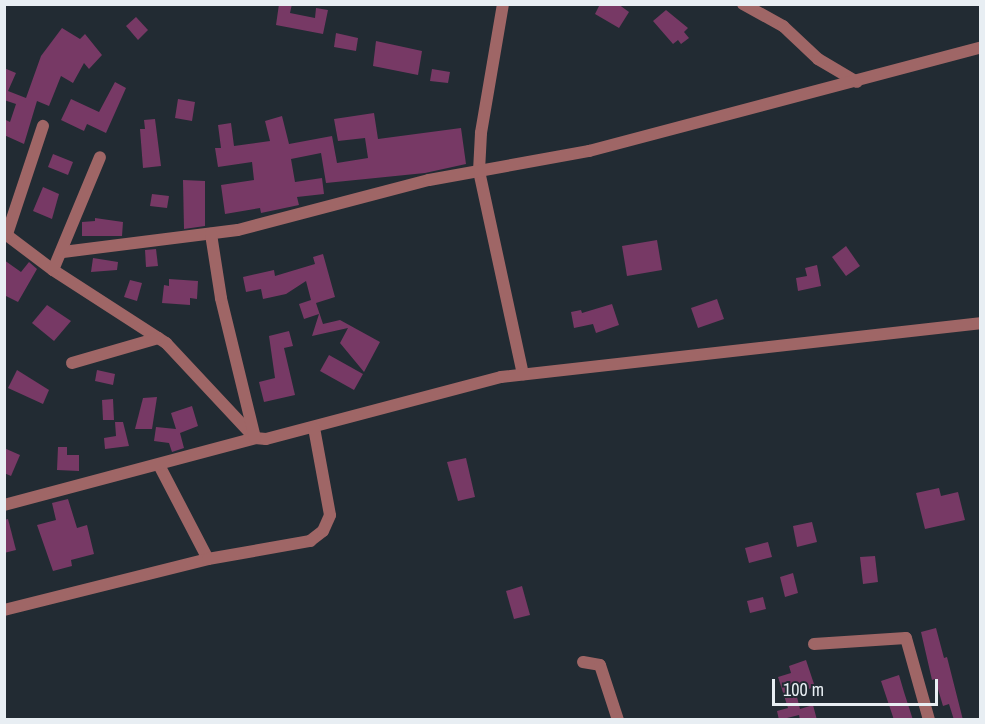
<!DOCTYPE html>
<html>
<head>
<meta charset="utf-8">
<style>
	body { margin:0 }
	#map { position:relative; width:985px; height:724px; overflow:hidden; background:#222b33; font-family:"Archivo Narrow",sans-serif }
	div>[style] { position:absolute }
	.building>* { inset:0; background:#773965 }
	.minor>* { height:12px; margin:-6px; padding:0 6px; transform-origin:6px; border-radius:6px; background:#9f6666 }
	span { translate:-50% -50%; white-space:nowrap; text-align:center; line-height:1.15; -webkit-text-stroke:6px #222b33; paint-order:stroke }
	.frame { position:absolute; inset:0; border:6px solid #e8eef3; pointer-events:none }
	.scale { position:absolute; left:772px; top:679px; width:166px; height:27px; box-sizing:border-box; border:3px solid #e8eef3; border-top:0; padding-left:8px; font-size:18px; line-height:21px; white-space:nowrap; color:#e8eef3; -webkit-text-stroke:4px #222b33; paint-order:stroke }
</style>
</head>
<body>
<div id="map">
	<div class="building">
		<div style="clip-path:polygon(279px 4px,292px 4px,290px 13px,315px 18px,316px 8px,328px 10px,323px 34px,276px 25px)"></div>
		<div style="clip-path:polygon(600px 4px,618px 4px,629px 12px,619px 28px,595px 14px)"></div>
		<div style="clip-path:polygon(666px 10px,688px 28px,684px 32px,689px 38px,681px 44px,678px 40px,673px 44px,653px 21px)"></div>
		<div style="clip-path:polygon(136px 17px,148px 30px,138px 40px,126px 26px)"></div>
		<div style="clip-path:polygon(62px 28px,80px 39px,85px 34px,102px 55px,89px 69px,84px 63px,73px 83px,61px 76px,49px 106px,37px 101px,24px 144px,4px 135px,4px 119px,10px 122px,16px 104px,4px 100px,4px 68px,16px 73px,8px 91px,26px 98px,41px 56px)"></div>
		<div style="clip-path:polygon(336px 33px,358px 38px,356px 51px,334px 47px)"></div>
		<div style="clip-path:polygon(376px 41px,422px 51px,418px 75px,373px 66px)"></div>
		<div style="clip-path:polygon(432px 69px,450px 72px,448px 83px,430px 81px)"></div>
		<div style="clip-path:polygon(115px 82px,126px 88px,106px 133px,87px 124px,84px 131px,61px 120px,71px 99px,99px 112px)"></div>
		<div style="clip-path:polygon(178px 99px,195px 102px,192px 121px,175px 118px)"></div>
		<div style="clip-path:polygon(374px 113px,378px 139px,461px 128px,466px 164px,425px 173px,326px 183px,321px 153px,291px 159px,295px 182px,322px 178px,324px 194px,297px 197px,299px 205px,261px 213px,260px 208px,225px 214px,221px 185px,254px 180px,252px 162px,218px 167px,215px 148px,221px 148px,218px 125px,231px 123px,234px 146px,270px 141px,265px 121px,282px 116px,289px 144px,332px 136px,337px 163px,368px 158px,365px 138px,338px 141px,334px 119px)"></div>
		<div style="clip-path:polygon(155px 119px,161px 166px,143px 168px,140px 129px,145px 129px,144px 120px)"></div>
		<div style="clip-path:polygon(53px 154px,73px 162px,68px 175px,48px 167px)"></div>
		<div style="clip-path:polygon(183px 180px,205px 181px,205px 226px,184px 229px)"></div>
		<div style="clip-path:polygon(43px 187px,59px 194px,52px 219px,33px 211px)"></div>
		<div style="clip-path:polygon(152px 194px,169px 196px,167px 208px,150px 206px)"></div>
		<div style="clip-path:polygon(95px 218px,123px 222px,122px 236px,82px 236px,82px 222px,95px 221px)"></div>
		<div style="clip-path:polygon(657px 240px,662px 270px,627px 276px,622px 246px)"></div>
		<div style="clip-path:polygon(846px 246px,860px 266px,846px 276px,832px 257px)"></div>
		<div style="clip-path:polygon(156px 249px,158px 266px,146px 267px,145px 250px)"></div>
		<div style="clip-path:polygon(323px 254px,335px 297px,316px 303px,323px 324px,340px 320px,380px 342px,364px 372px,340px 343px,348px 328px,312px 336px,319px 314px,304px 319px,299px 304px,311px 300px,306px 281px,286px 294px,263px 299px,261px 289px,246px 292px,243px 277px,274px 270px,275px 276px,315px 264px,313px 257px)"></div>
		<div style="clip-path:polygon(93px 258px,118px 262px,117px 270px,91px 272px)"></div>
		<div style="clip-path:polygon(4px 260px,21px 272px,29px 262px,37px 269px,18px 302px,4px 295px)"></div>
		<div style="clip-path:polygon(817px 265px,821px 286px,798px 291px,796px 278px,807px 276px,805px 268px)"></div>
		<div style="clip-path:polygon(169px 279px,198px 281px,197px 299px,190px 298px,190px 305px,162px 303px,164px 285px,169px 286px)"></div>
		<div style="clip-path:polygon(130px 280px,142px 283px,137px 301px,124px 297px)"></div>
		<div style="clip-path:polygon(717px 299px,724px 319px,698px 328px,691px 308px)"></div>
		<div style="clip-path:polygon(612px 304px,619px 325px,596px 333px,593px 324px,574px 328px,571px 312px,581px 310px,582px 313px)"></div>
		<div style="clip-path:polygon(47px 305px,71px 321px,54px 341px,32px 323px)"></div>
		<div style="clip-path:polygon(289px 331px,293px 346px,284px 348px,295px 395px,264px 402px,259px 382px,275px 378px,269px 336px)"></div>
		<div style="clip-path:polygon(329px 355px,363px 374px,354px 390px,320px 371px)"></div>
		<div style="clip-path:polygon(17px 370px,49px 390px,43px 404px,8px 388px)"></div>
		<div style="clip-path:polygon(97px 370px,115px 374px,113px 385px,95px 381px)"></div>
		<div style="clip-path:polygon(157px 397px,152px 429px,135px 429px,143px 398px)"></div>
		<div style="clip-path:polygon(113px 399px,114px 420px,103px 420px,102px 400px)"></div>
		<div style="clip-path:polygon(192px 406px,198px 426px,180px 433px,184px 448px,172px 452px,169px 443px,154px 441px,156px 427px,176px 429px,171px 413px)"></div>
		<div style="clip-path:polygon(115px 422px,123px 422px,129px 446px,105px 449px,104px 438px,116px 436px)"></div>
		<div style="clip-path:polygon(58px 447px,67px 447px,67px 455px,79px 455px,79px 471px,57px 470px)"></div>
		<div style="clip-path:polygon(4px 448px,20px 455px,11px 476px,4px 473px)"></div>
		<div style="clip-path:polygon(466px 458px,475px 497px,458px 501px,447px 462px)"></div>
		<div style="clip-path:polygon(939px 488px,941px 496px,958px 492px,965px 520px,925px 529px,916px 493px)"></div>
		<div style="clip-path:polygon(68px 499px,77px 528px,87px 525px,94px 554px,71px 560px,72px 566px,53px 571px,37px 525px,56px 520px,52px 503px)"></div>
		<div style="clip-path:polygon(8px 519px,16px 550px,4px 553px,4px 520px)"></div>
		<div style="clip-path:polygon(812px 522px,817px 542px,797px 547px,793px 526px)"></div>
		<div style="clip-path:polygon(768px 542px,772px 557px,749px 563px,745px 548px)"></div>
		<div style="clip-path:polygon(875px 556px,878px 582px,863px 584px,860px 557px)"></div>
		<div style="clip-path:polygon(793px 573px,798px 593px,785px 597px,780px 577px)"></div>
		<div style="clip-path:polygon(522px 586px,530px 615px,514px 619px,506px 591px)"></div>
		<div style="clip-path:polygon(763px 597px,766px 609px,750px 613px,747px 601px)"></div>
		<div style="clip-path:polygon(936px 628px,944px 658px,947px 657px,963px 720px,954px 720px,949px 704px,943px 706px,935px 679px,932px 680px,921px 632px)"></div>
		<div style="clip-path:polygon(806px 660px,815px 687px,796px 693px,800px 709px,813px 705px,817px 720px,800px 720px,799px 715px,779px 720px,777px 711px,788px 708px,778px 677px,791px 673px,789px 666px)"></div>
		<div style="clip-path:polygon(899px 675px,904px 692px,913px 720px,894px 720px,881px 681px)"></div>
	</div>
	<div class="minor">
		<div style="left:503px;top:4px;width:131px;rotate:99.7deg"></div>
		<div style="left:481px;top:133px;width:38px;rotate:93deg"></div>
		<div style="left:479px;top:171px;width:208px;rotate:77.8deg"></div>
		<div style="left:743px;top:4px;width:46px;rotate:28.8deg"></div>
		<div style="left:783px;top:26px;width:48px;rotate:43.3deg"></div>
		<div style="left:818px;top:59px;width:45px;rotate:30.5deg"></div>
		<div style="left:4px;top:233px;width:61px;rotate:37.1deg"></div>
		<div style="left:53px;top:270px;width:135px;rotate:32.9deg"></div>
		<div style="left:166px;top:343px;width:130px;rotate:46.9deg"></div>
		<div style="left:255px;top:438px;width:11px;rotate:5deg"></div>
		<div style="left:266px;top:439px;width:243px;rotate:-14.8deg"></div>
		<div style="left:501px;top:377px;width:482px;rotate:-6.4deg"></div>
		<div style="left:7px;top:234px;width:114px;rotate:-71.6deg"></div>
		<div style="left:63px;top:252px;width:176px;rotate:-7.2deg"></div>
		<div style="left:238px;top:230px;width:197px;rotate:-14.7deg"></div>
		<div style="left:429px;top:180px;width:163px;rotate:-10.3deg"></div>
		<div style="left:589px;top:151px;width:404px;rotate:-14.8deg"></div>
		<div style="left:53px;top:270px;width:122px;rotate:-67.4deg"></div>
		<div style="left:72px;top:363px;width:90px;rotate:-16.2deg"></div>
		<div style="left:159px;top:465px;width:106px;rotate:62.5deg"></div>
		<div style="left:4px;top:505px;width:260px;rotate:-14.9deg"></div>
		<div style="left:255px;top:438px;width:144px;rotate:-103.7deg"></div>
		<div style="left:221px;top:298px;width:65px;rotate:-98.9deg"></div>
		<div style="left:4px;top:610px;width:210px;rotate:-14deg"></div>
		<div style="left:208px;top:559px;width:104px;rotate:-10deg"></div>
		<div style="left:310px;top:541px;width:16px;rotate:-38deg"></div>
		<div style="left:323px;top:531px;width:17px;rotate:-66deg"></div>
		<div style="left:330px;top:515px;width:88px;rotate:-100.4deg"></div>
		<div style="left:814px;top:644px;width:92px;rotate:-3.7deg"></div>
		<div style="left:906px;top:638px;width:85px;rotate:74.3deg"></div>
		<div style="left:583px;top:662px;width:17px;rotate:10deg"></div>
		<div style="left:600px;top:665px;width:58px;rotate:71.9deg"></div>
	</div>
	<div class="frame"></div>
	<div class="scale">100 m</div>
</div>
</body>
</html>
